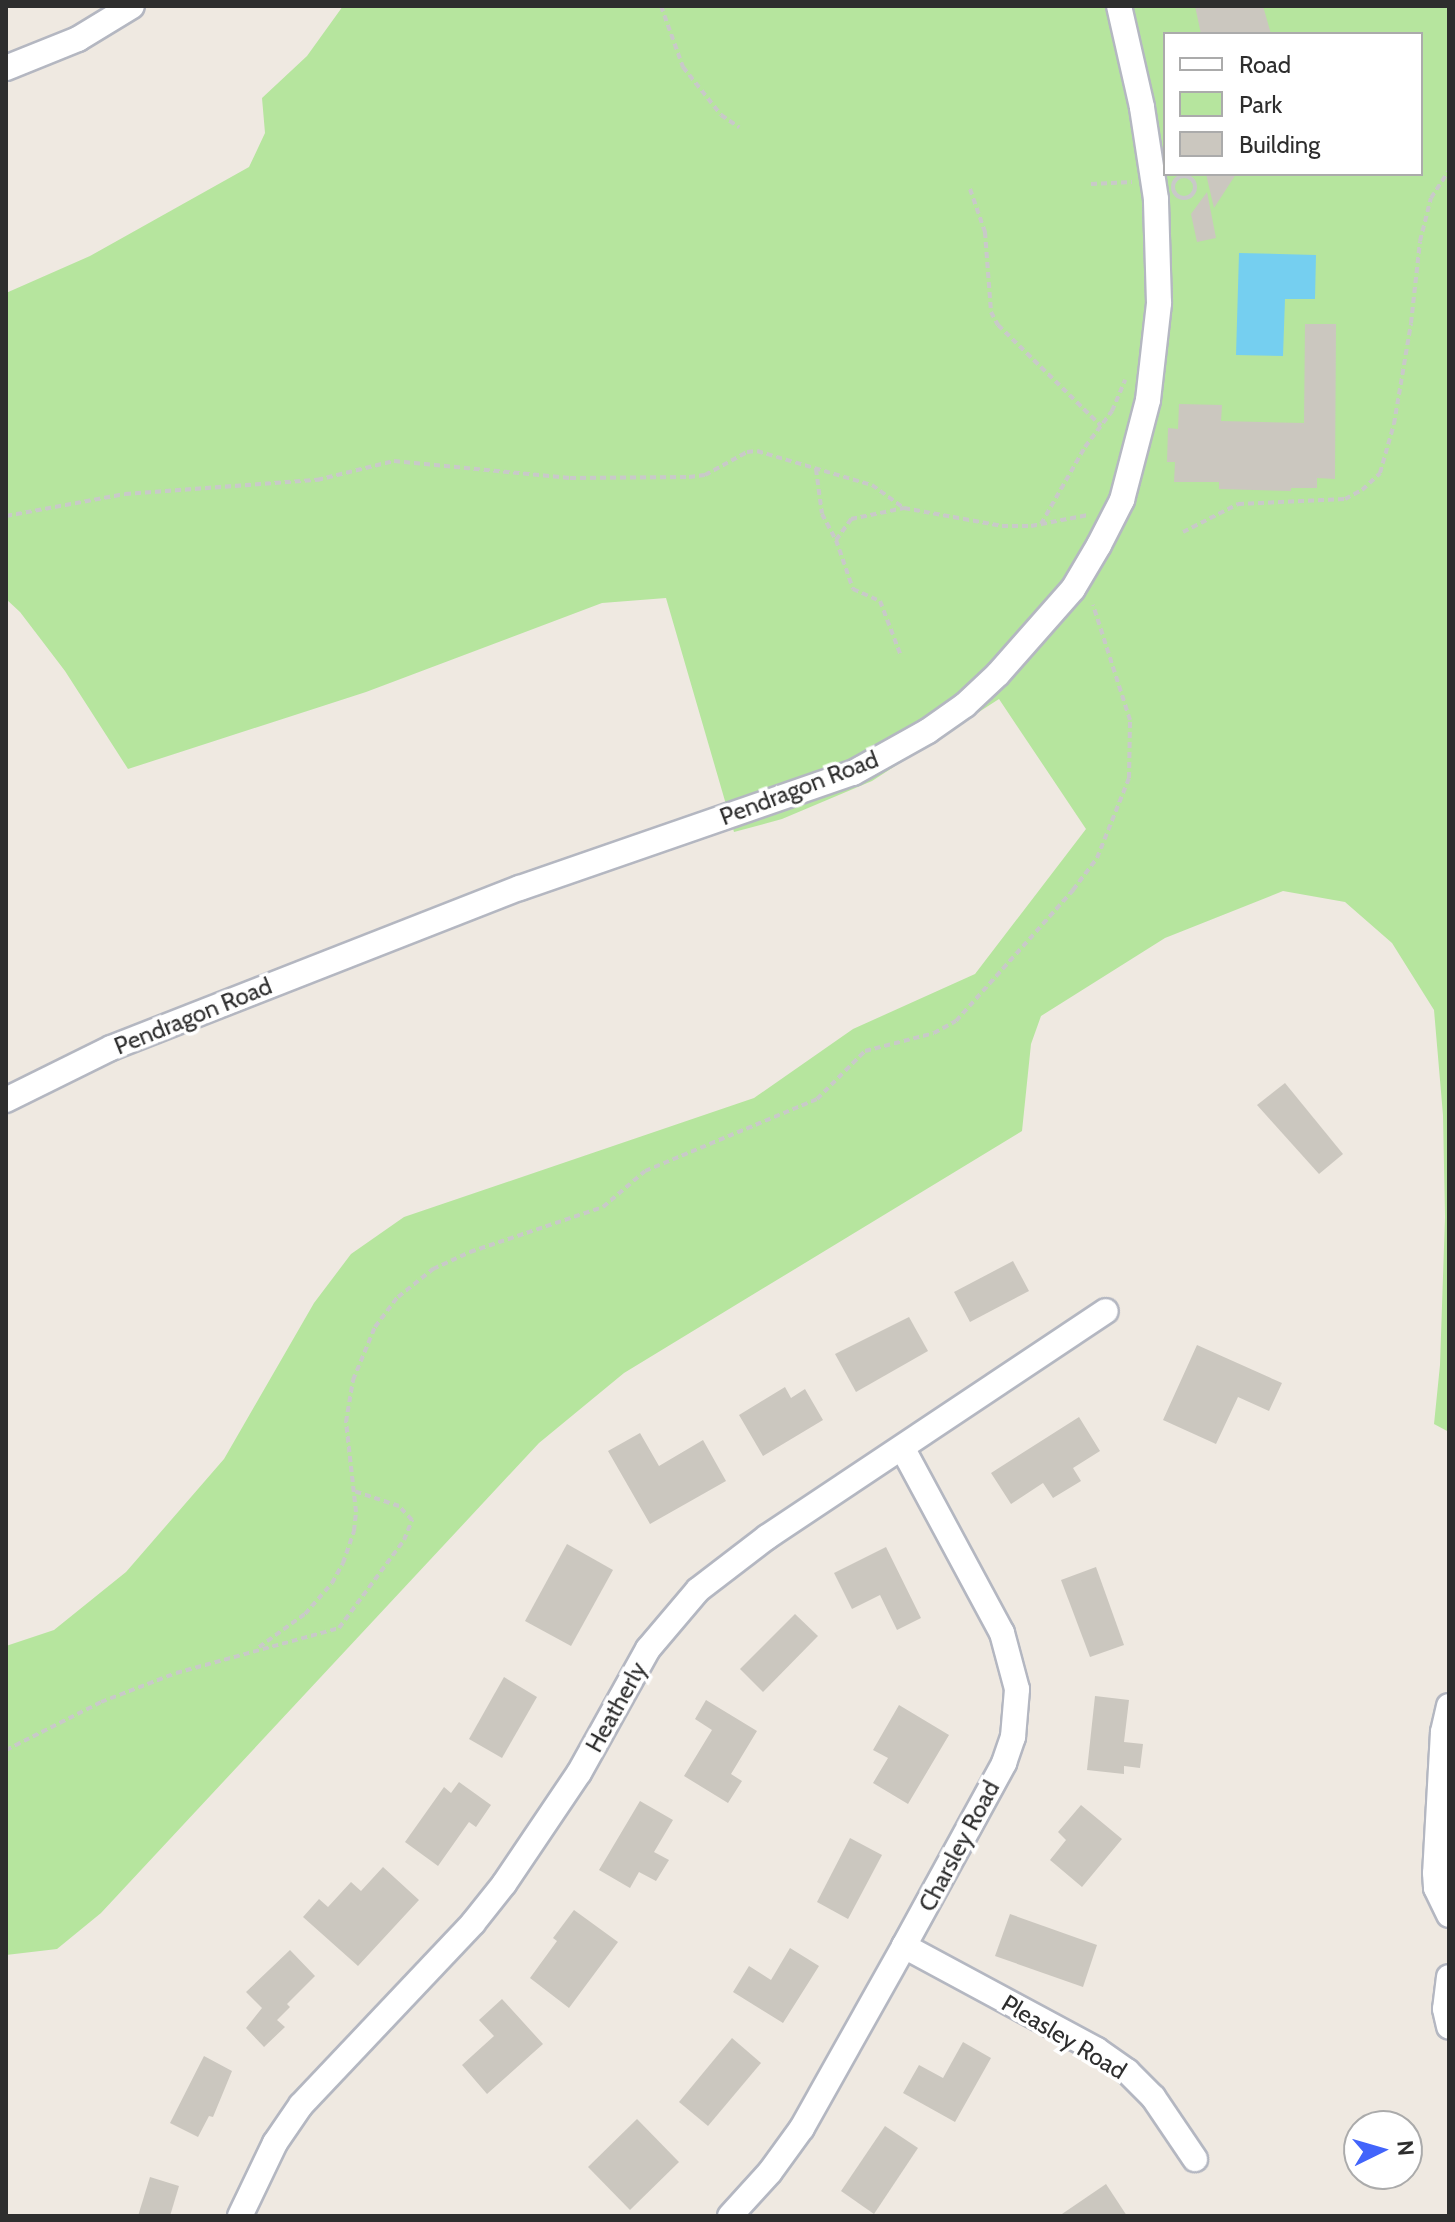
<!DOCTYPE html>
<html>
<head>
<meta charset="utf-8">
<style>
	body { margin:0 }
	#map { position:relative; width:1455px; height:2222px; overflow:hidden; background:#efe9e1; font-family:Cabin,sans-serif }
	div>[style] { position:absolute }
	.green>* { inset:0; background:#b6e59e }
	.water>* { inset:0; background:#75cff0 }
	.building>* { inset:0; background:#cbc7bf }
	.path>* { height:4px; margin-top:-2px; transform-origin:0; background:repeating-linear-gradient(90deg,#c9c9c9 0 6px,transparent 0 10px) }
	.path>.ring { margin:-2px; padding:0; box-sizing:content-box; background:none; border:4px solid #c9c9c9; border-radius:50% }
	.roads { filter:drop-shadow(2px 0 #b4b7c1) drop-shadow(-2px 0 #b4b7c1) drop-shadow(0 2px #b4b7c1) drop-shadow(0 -2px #b4b7c1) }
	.minor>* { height:24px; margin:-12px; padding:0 12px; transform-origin:12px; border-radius:12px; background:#fff }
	span { translate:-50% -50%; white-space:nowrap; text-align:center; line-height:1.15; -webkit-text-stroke:7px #fff; paint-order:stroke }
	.street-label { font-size:24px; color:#2e2e2e }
	.frame { position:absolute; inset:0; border:8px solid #2e2e2e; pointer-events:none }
	.legend { position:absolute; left:1163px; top:32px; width:260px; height:144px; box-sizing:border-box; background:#fff; border:2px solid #ababab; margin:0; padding:10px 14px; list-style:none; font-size:24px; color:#2e2e2e }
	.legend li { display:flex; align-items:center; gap:16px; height:40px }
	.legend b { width:40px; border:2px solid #ababab }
	.north { position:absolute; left:1343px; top:2110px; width:80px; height:80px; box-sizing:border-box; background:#fff; border:2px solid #ababab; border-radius:50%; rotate:85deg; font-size:22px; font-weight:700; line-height:32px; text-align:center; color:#2e2e2e }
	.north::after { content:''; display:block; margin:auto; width:28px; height:36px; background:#4264fb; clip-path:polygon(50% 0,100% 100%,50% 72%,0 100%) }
</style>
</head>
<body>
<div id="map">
	<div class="green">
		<div style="clip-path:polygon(evenodd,343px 6px,1449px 6px,1449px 1432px,1434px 1424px,1440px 1365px,1445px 1217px,1443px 1115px,1434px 1010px,1392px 943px,1345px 902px,1283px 891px,1165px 938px,1041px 1016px,1031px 1044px,1022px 1131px,624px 1373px,539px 1443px,101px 1913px,57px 1949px,6px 1955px,6px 1646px,54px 1630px,126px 1572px,224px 1459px,314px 1303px,351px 1254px,404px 1217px,754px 1098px,853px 1029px,975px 974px,1086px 829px,999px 699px,872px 781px,782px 819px,734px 832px,666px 598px,602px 603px,366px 692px,128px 769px,65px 671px,20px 612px,6px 599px,6px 293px,90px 256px,249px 167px,265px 133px,262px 98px,307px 56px,343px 6px,1165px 34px,1421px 34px,1421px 174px,1165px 174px,1165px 34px)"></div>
	</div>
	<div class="water">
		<div style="clip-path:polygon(1239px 253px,1316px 255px,1315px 299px,1285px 299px,1283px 356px,1236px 355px)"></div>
	</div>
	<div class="building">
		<div style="clip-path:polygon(1195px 6px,1263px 6px,1271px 34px,1201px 34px)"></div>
		<div style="clip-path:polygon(1206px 174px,1236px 174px,1214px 208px)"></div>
		<div style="clip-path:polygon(1207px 192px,1216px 238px,1197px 242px,1191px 214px)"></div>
		<div style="clip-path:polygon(1305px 324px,1336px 324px,1335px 479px,1317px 478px,1317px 488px,1291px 488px,1291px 491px,1219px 489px,1219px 482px,1174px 482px,1175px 462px,1167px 462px,1168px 428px,1178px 429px,1179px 404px,1222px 405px,1221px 421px,1304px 423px)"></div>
		<div style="clip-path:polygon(1285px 1083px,1343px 1154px,1319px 1174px,1257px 1105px)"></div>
		<div style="clip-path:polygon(1013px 1261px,1029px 1291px,970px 1322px,954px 1292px)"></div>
		<div style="clip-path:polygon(909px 1317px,928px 1351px,856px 1392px,835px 1354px)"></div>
		<div style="clip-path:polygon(1197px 1345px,1282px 1383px,1269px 1411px,1238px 1397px,1216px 1444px,1163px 1420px)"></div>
		<div style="clip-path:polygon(785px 1387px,791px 1398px,805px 1389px,823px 1420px,763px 1456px,739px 1415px)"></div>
		<div style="clip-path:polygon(1079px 1417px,1100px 1451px,1073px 1468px,1081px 1481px,1053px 1498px,1043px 1483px,1011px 1504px,991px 1473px)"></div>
		<div style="clip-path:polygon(640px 1433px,659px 1466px,703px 1440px,726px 1481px,650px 1524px,608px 1451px)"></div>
		<div style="clip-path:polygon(567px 1544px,613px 1570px,571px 1646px,525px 1621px)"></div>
		<div style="clip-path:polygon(886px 1547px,921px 1618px,897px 1630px,880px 1595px,852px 1609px,834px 1573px)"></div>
		<div style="clip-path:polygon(1096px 1567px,1124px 1645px,1090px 1657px,1061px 1580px)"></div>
		<div style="clip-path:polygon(795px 1614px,818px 1636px,763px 1692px,740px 1669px)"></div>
		<div style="clip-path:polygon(504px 1677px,537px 1697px,502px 1758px,469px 1739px)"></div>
		<div style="clip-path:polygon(1095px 1696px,1129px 1700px,1124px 1742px,1143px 1744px,1140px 1768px,1124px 1766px,1124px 1774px,1087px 1770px)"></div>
		<div style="clip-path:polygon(706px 1700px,757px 1731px,731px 1774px,742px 1781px,728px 1803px,684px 1776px,712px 1730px,695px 1719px)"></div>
		<div style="clip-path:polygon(899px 1705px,949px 1735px,908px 1804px,873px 1783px,888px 1758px,873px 1750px)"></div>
		<div style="clip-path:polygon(459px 1782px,491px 1805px,476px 1827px,469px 1822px,438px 1866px,405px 1842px,444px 1787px,451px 1793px)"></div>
		<div style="clip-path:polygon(640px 1801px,673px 1820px,654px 1852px,669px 1860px,656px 1881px,639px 1872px,630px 1888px,599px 1870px)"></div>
		<div style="clip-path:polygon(1081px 1805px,1122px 1839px,1082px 1887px,1050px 1860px,1066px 1840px,1058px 1832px)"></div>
		<div style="clip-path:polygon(850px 1838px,882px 1855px,848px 1919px,817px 1902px)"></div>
		<div style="clip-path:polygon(383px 1867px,419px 1900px,358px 1966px,303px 1917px,319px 1899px,328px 1907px,351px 1882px,361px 1891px)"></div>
		<div style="clip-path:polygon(574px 1910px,618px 1942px,569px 2008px,530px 1978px,557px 1941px,553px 1938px)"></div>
		<div style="clip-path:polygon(1010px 1914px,1097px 1945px,1083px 1987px,995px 1956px)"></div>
		<div style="clip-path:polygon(790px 1948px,819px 1966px,783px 2023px,733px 1992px,749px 1966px,771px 1980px)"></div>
		<div style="clip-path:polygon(290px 1950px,315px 1976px,287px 2004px,290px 2007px,277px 2020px,285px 2027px,264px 2047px,246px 2028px,262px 2008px,246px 1992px)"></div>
		<div style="clip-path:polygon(502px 1999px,543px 2044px,487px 2094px,462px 2065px,494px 2036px,479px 2020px)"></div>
		<div style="clip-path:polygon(732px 2038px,761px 2063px,708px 2126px,679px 2102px)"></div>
		<div style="clip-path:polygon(963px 2042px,991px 2058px,955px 2122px,903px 2093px,919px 2065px,943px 2078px)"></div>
		<div style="clip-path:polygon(204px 2056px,232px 2071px,213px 2117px,209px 2116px,198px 2137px,170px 2123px)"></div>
		<div style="clip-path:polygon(637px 2119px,679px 2162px,630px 2210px,588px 2167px)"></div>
		<div style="clip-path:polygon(885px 2126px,918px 2148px,874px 2214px,841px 2191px)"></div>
		<div style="clip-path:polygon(150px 2177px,179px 2186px,170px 2216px,138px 2216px)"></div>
		<div style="clip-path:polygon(1106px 2184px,1127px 2216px,1059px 2216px)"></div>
	</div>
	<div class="path">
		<div style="left:661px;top:6px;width:65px;rotate:70.2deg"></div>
		<div style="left:683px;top:67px;width:61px;rotate:51.6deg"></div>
		<div style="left:721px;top:115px;width:22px;rotate:34deg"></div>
		<div class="ring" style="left:1173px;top:176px;width:18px;height:18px"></div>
		<div style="left:1091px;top:184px;width:41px;rotate:-2.8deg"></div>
		<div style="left:970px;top:189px;width:46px;rotate:70.8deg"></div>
		<div style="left:985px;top:232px;width:80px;rotate:85.7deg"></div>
		<div style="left:991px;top:312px;width:15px;rotate:62deg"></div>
		<div style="left:998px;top:325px;width:144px;rotate:44.4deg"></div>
		<div style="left:816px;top:469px;width:45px;rotate:82.4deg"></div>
		<div style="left:822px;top:514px;width:30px;rotate:62deg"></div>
		<div style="left:836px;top:540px;width:52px;rotate:70.9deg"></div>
		<div style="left:853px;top:589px;width:30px;rotate:24deg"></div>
		<div style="left:880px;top:601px;width:59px;rotate:69.1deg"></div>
		<div style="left:6px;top:516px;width:121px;rotate:-10.5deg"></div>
		<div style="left:125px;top:494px;width:193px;rotate:-4.2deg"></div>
		<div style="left:317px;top:480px;width:79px;rotate:-13.9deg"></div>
		<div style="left:394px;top:461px;width:177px;rotate:5.5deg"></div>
		<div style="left:570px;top:478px;width:119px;rotate:-0.5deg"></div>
		<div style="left:689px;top:477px;width:16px;rotate:-7deg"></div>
		<div style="left:705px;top:475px;width:48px;rotate:-28.7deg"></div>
		<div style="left:747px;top:452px;width:10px;rotate:-6deg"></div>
		<div style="left:757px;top:451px;width:120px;rotate:16.5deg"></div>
		<div style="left:872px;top:485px;width:39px;rotate:36deg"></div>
		<div style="left:904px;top:508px;width:100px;rotate:10.4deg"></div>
		<div style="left:1002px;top:526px;width:29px"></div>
		<div style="left:1031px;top:526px;width:58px;rotate:-10.9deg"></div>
		<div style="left:1041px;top:524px;width:89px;rotate:-60.3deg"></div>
		<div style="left:1085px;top:447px;width:45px;rotate:-53.1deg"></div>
		<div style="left:1112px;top:411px;width:34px;rotate:-67deg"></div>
		<div style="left:1183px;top:532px;width:62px;rotate:-27deg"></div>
		<div style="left:1238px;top:504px;width:107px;rotate:-2.7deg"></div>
		<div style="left:1345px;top:499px;width:19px;rotate:-28deg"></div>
		<div style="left:1362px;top:490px;width:25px;rotate:-43deg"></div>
		<div style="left:1380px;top:473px;width:51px;rotate:-74.1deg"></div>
		<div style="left:1394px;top:424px;width:102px;rotate:-80.4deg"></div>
		<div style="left:1411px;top:323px;width:82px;rotate:-83.7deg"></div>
		<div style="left:1420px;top:241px;width:44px;rotate:-75.7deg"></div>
		<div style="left:1431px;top:198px;width:33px;rotate:-57deg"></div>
		<div style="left:836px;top:540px;width:26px;rotate:-54deg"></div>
		<div style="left:851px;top:519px;width:54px;rotate:-11.7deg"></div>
		<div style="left:259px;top:1647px;width:57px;rotate:-35.7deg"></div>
		<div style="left:305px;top:1614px;width:41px;rotate:-48.9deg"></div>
		<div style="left:332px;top:1583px;width:23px;rotate:-61deg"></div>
		<div style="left:343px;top:1563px;width:34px;rotate:-71deg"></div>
		<div style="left:354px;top:1531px;width:19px;rotate:-84deg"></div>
		<div style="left:356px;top:1512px;width:91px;rotate:-96.3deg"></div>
		<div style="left:346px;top:1422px;width:43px;rotate:-80.5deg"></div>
		<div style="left:353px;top:1380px;width:57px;rotate:-67.5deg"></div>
		<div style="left:375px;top:1327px;width:38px;rotate:-53deg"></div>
		<div style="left:398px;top:1297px;width:45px;rotate:-38.7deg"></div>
		<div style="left:433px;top:1269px;width:41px;rotate:-24.7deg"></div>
		<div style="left:470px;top:1252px;width:140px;rotate:-18.7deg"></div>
		<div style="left:603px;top:1207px;width:55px;rotate:-40.6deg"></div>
		<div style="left:645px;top:1171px;width:186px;rotate:-22.7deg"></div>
		<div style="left:817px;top:1099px;width:68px;rotate:-45deg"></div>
		<div style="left:865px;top:1051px;width:71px;rotate:-14.6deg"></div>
		<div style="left:934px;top:1033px;width:25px;rotate:-29deg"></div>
		<div style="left:956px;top:1021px;width:176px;rotate:-48.2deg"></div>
		<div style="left:1073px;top:890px;width:40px;rotate:-53deg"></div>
		<div style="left:1097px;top:858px;width:86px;rotate:-68.2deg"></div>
		<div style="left:1129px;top:778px;width:58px;rotate:-89deg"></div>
		<div style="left:1130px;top:720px;width:121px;rotate:-107.8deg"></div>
		<div style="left:6px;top:1750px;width:106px;rotate:-26.8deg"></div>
		<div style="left:101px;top:1702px;width:80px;rotate:-21.1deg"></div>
		<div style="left:176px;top:1673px;width:169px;rotate:-15.4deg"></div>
		<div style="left:339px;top:1628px;width:109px;rotate:-53.5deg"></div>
		<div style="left:404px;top:1540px;width:22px;rotate:-68deg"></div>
		<div style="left:412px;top:1520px;width:19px;rotate:-133deg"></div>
		<div style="left:399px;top:1506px;width:47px;rotate:-161.6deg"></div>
	</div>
	<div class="roads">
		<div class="minor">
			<div style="left:6px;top:68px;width:78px;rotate:-21.9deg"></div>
			<div style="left:78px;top:39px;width:63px;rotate:-31.4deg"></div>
			<div style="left:6px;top:1100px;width:117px;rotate:-26.3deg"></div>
			<div style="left:111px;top:1048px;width:439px;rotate:-21.4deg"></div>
			<div style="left:520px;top:888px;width:352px;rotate:-19.1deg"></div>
			<div style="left:853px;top:773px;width:86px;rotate:-29.2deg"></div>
			<div style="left:928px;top:731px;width:45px;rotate:-35.1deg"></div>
			<div style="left:965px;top:705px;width:45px;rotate:-43.2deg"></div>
			<div style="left:998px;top:674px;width:113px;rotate:-48.6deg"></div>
			<div style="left:1073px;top:589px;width:51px;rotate:-59.4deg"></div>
			<div style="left:1099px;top:545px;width:51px;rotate:-62.9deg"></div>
			<div style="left:1122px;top:500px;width:103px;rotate:-75.4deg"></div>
			<div style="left:1148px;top:400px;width:98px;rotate:-83.5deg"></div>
			<div style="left:1159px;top:303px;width:104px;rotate:-91.7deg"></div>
			<div style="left:1156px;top:199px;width:93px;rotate:-98.7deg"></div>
			<div style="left:1142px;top:107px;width:104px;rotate:-102.8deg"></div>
			<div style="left:1449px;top:1706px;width:27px;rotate:103deg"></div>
			<div style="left:1443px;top:1732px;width:141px;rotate:93.2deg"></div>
			<div style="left:1435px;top:1873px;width:15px;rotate:86deg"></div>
			<div style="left:1436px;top:1888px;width:30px;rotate:64deg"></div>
			<div style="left:904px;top:1946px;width:219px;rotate:28.3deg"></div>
			<div style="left:1097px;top:2050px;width:37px;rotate:35deg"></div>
			<div style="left:1127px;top:2071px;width:37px;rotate:45deg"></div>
			<div style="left:1153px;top:2097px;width:75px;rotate:55.9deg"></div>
			<div style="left:1449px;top:1977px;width:32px;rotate:97deg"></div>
			<div style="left:1445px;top:2009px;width:18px;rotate:77deg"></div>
			<div style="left:240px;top:2216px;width:81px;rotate:-64.4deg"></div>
			<div style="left:275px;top:2143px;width:46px;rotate:-55.6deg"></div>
			<div style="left:301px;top:2105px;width:250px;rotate:-46.6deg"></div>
			<div style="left:473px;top:1923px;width:50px;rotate:-51.5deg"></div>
			<div style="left:504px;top:1884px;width:134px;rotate:-56deg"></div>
			<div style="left:579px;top:1773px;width:142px;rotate:-60.9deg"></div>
			<div style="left:648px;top:1649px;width:77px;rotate:-49.7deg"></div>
			<div style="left:698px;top:1590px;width:87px;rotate:-37.5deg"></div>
			<div style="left:767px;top:1537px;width:407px;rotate:-33.7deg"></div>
			<div style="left:730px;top:2216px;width:59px;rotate:-47.7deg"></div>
			<div style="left:770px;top:2172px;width:54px;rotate:-54deg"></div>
			<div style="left:802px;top:2128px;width:209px;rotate:-60.7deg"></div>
			<div style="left:904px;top:1946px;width:209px;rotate:-61.3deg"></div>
			<div style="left:1004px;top:1763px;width:28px;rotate:-71deg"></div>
			<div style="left:1013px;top:1737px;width:48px;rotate:-85.2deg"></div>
			<div style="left:1017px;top:1689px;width:58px;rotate:-105deg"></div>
			<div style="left:1002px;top:1633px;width:209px;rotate:-118.3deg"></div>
		</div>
	</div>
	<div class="street-label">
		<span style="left:799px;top:788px;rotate:-21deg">Pendragon Road</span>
		<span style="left:193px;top:1016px;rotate:-22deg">Pendragon Road</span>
		<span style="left:616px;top:1707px;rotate:-61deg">Heatherly</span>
		<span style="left:959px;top:1846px;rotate:-62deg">Charsley Road</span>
		<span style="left:1064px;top:2037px;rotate:31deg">Pleasley Road</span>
	</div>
	<div class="frame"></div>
	<ul class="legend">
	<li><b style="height:10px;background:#fff"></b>Road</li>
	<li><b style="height:22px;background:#b6e59e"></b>Park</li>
	<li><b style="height:22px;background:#cbc7bf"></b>Building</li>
	</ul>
	<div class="north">N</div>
</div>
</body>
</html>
